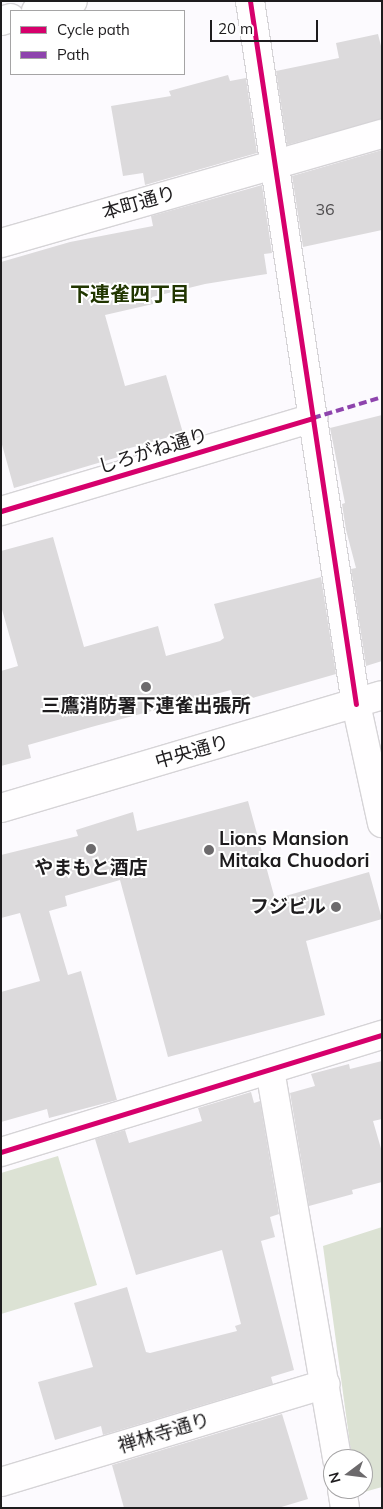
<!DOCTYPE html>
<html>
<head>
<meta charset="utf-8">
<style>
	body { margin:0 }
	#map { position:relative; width:383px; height:1509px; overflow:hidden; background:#fcfafe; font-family:Mulish,"Noto Sans JP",sans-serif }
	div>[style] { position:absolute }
	.green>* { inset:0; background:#dce2d4 }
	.building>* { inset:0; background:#dcdadc }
	.roads { filter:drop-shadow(1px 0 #d6d4d7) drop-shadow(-1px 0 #d6d4d7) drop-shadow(0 1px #d6d4d7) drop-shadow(0 -1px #d6d4d7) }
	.minor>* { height:28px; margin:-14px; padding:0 14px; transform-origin:14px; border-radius:14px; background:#fffeff }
	.quiet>* { height:4px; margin-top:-2px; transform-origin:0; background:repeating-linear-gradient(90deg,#8e44ad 0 8px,transparent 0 12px) }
	.cycleway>* { height:5px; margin:-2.5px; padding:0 2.5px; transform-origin:2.5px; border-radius:2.5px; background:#d6006c }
	.dots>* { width:14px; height:14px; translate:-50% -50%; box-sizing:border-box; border:2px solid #fff; border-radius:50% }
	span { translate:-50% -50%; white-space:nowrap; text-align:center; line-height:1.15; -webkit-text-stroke:4px #fff; paint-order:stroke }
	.number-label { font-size:16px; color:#4e4c4e }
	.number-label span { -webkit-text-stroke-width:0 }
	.street-label { font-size:19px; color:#1e1c1e }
	.poi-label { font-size:19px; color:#1e1c1e; font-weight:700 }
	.left { translate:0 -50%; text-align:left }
	.right { translate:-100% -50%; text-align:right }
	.neighbourhood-label { font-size:20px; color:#213600; font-weight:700 }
	.frame { position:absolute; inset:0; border:2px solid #1e1c1e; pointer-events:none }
	.legend { position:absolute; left:10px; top:10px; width:175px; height:65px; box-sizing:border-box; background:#fff; border:1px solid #a5a4a5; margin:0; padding:6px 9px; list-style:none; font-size:15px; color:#1e1c1e }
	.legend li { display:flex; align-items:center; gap:10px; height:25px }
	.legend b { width:25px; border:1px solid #a5a4a5 }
	.north { position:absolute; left:323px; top:1449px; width:50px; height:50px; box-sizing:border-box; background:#fff; border:1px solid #a5a4a5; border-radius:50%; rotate:255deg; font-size:14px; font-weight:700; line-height:20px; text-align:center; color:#1e1c1e }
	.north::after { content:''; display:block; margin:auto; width:18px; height:22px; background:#6c6a6c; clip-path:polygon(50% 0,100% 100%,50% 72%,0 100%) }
	.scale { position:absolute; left:210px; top:20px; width:108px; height:22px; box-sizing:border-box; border:2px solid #1e1c1e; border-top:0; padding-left:6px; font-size:15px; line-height:18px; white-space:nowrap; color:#1e1c1e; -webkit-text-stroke:4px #fff; paint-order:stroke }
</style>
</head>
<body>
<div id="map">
	<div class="green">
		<div style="clip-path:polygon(58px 1156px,97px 1285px,1px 1314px,1px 1173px)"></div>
		<div style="clip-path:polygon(382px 1227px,382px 1487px,357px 1494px,356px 1489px,363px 1489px,363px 1459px,352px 1459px,323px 1246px)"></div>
	</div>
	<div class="building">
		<div style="clip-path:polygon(378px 34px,382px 50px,382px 119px,287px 145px,276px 71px,339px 58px,336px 43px)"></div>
		<div style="clip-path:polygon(228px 75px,230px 81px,246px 78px,257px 153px,145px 185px,143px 173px,123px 176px,111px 106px,171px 96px,169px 91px)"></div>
		<div style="clip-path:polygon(382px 150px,382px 230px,303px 247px,292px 176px)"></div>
		<div style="clip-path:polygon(262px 185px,272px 253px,264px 254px,267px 274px,205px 284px,152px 297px,153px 304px,105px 315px,125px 386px,166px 375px,183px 433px,123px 450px,125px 455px,14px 488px,1px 441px,1px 262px,70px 242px,153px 226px,151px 216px)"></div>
		<div style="clip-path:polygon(382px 415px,382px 661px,366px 666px,351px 569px,356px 568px,346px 530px,342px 504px,345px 503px,330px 428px)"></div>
		<div style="clip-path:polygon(53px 537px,84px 647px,158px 626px,166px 656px,220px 641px,224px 638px,214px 604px,321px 577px,336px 674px,235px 703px,231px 690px,95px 726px,28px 745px,31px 758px,1px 766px,1px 671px,18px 666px,1px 606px,1px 551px)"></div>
		<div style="clip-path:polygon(248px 801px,275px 899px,369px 872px,382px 919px,306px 941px,325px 1015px,168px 1057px,120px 880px,65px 896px,67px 906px,49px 911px,68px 975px,81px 971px,117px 1100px,49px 1118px,47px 1109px,1px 1122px,1px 992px,40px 981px,20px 913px,1px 918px,1px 855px,78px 836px,76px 830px,133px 812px,137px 831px)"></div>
		<div style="clip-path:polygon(382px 1061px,382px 1119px,373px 1121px,382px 1152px,382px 1182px,352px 1190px,353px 1194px,309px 1206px,290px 1093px,315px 1086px,311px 1074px,349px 1064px,350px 1069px)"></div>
		<div style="clip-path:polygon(251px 1092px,254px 1103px,260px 1101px,279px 1214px,270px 1217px,275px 1237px,261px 1241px,294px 1370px,271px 1377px,273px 1384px,103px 1435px,101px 1426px,55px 1440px,38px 1382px,93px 1367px,74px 1303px,127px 1287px,146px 1352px,150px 1353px,237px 1331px,235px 1326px,241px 1324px,222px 1250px,136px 1275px,95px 1139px,125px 1130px,129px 1143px,202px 1121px,198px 1108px)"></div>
		<div style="clip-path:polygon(282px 1414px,308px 1499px,278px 1508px,124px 1508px,112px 1465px)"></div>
	</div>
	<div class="roads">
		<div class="minor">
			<div style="left:250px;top:1px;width:711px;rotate:81.43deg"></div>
			<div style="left:356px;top:704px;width:122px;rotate:77.7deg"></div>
			<div style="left:36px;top:11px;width:38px;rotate:-15deg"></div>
			<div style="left:1px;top:21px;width:10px;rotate:-17deg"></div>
			<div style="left:1px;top:243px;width:396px;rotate:-16deg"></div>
			<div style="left:1px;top:511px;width:326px;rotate:-16.6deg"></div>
			<div style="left:1px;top:808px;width:397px;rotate:-16.5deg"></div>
			<div style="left:270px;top:1070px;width:395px;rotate:80.2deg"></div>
			<div style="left:1px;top:1152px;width:399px;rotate:-17.1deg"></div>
			<div style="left:1px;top:1482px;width:339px;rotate:-16.8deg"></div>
			<div style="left:342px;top:1489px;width:19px;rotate:81deg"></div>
		</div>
	</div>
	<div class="quiet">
		<div style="left:313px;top:418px;width:72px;rotate:-16.9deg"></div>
	</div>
	<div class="cycleway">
		<div style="left:250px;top:1px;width:711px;rotate:81.43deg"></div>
		<div style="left:1px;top:511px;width:326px;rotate:-16.6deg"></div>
		<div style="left:1px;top:1152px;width:399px;rotate:-17.1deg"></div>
	</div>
	<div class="dots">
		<div style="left:146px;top:687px;background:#6c6a6c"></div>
		<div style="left:91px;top:849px;background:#6c6a6c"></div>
		<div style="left:209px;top:850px;background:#6c6a6c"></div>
		<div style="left:336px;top:907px;background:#6c6a6c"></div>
	</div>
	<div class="number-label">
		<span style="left:325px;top:209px">36</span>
	</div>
	<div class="street-label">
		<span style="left:139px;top:203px;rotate:-16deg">本町通り</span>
		<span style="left:153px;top:451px;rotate:-17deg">しろがね通り</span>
		<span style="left:192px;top:752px;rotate:-16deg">中央通り</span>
		<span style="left:164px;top:1433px;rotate:-17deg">禅林寺通り</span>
	</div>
	<div class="poi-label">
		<span style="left:146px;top:706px">三鷹消防署下連雀出張所</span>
		<span class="left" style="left:219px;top:850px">Lions Mansion<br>Mitaka Chuodori</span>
		<span style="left:91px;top:868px">やまもと酒店</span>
		<span class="right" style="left:326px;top:907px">フジビル</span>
	</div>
	<div class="neighbourhood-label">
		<span style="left:130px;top:293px">下連雀四丁目</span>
	</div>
	<div class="frame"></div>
	<ul class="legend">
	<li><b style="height:6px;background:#d6006c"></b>Cycle path</li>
	<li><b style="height:6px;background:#8e44ad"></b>Path</li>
	</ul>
	<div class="north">N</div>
	<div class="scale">20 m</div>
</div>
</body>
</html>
